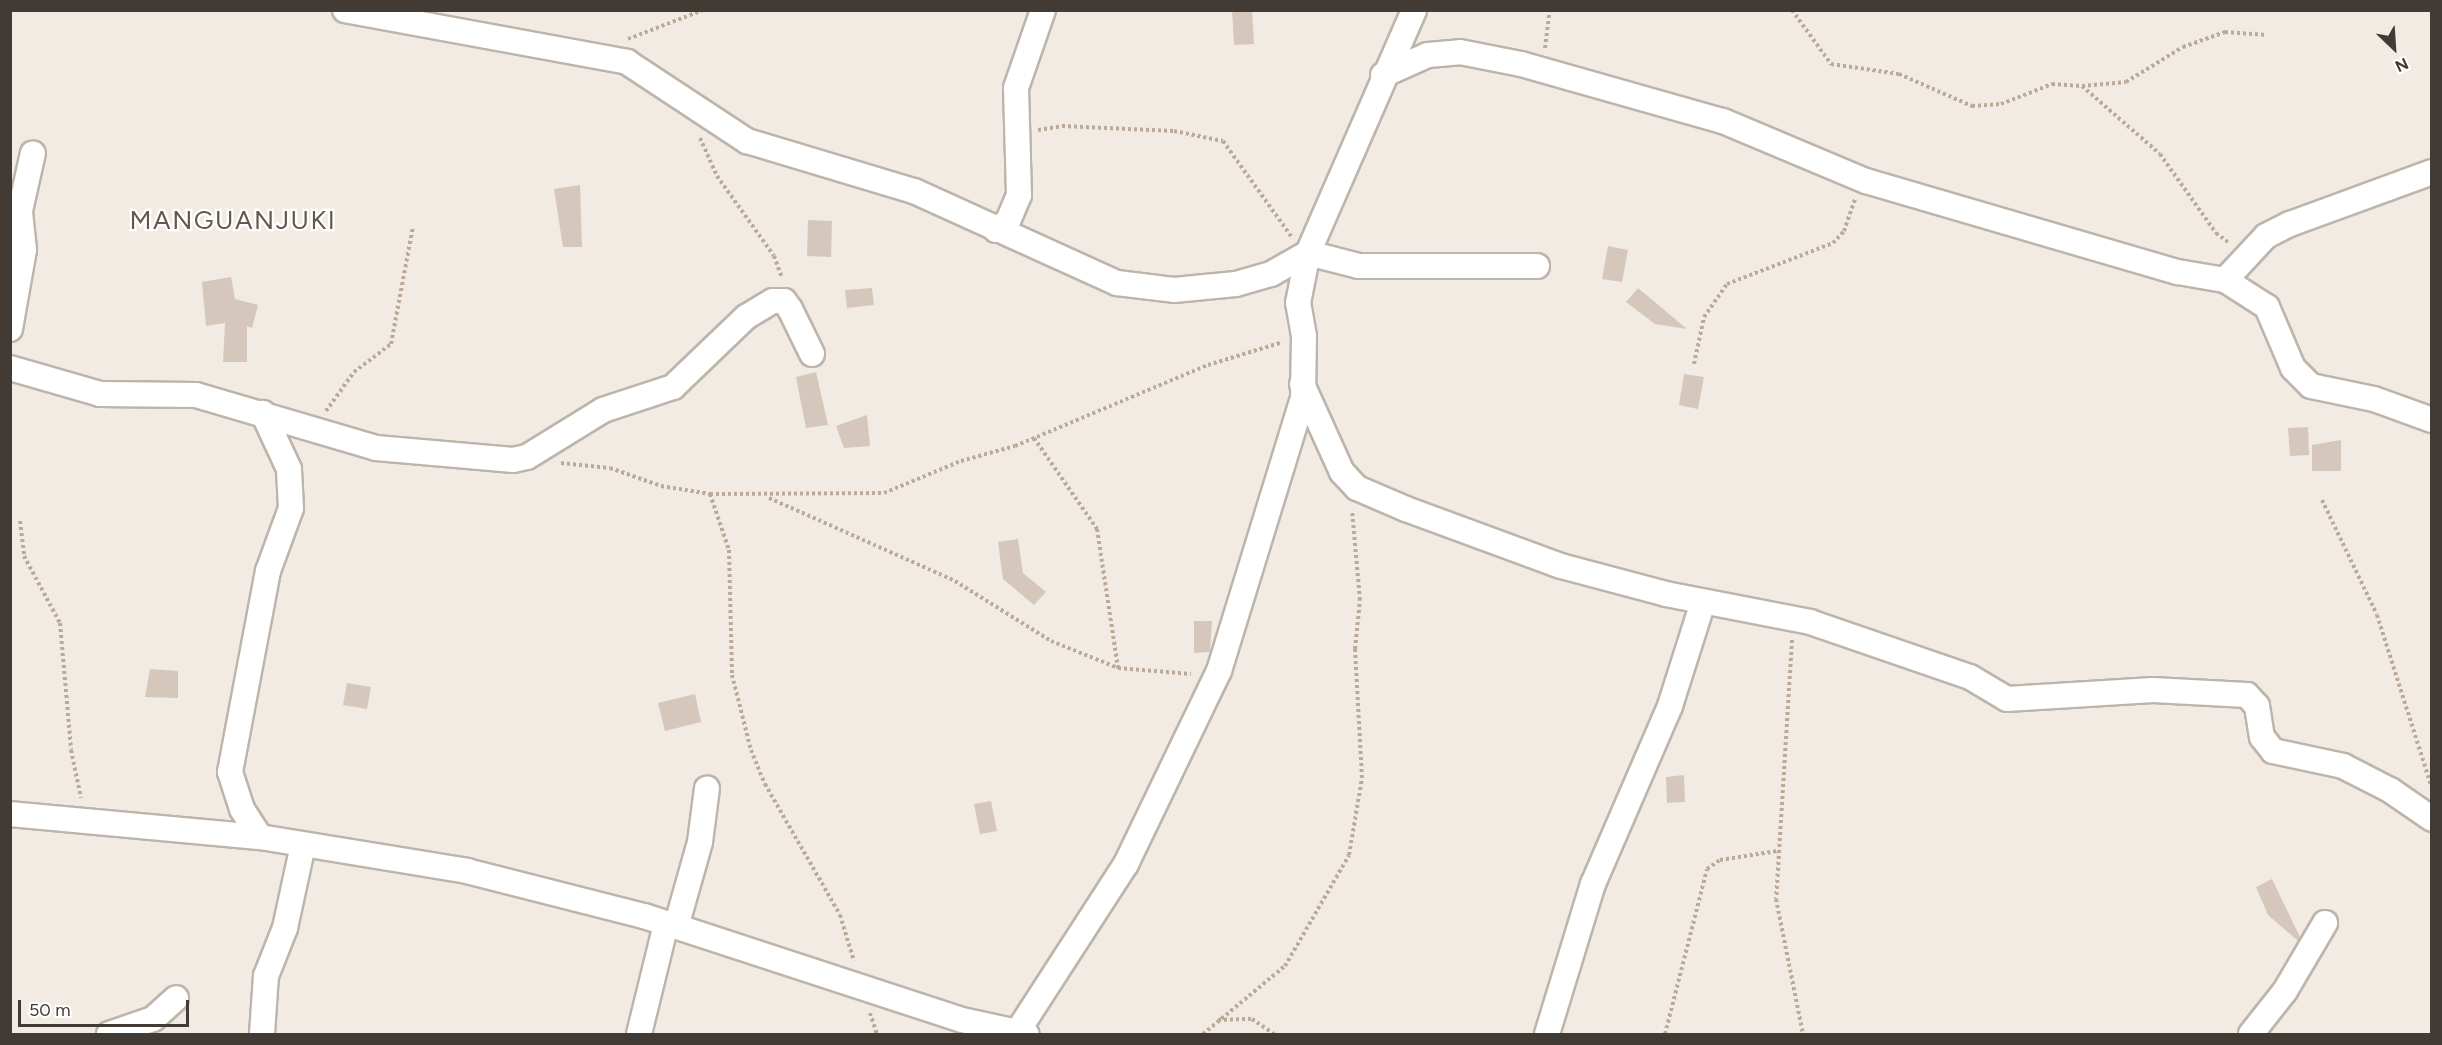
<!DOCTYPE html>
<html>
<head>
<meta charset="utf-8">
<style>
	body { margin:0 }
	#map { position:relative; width:2442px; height:1045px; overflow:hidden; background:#f1ebe3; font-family:Figtree,sans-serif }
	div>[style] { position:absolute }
	.building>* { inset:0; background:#d5c7bc }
	.path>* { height:4px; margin-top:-2px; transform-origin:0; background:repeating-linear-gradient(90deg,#bcaa99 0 3px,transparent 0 6px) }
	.roads { filter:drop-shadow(2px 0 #beb4aa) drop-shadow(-2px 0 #beb4aa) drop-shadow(0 2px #beb4aa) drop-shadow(0 -2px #beb4aa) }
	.street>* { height:24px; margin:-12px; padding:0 12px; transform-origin:12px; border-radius:12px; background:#fff }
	span { translate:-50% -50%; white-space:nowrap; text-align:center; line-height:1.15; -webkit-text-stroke:4.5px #fff; paint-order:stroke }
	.quarter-label { font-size:26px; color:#64574c; letter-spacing:1.5px }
	.frame { position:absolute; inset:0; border:12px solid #423a34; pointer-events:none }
	.north { position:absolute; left:2364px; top:18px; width:60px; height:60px; -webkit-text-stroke:4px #fff; paint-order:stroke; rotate:155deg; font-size:16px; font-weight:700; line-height:24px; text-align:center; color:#423a34 }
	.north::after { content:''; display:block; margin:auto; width:21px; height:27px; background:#423a34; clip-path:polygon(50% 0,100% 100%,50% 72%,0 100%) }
	.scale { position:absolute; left:18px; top:1000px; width:171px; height:27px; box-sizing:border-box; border:3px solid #423a34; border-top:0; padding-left:8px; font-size:18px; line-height:21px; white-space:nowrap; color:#423a34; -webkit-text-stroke:4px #fff; paint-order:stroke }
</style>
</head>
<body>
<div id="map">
	<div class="building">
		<div style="clip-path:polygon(1232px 10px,1252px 10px,1254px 44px,1234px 45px)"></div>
		<div style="clip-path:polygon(580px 185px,582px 247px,563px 247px,554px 189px)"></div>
		<div style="clip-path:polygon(808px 220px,832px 221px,831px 257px,807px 256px)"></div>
		<div style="clip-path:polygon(1608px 246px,1628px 250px,1622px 282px,1602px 279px)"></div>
		<div style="clip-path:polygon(231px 277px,235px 299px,258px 305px,252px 328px,247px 326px,247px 362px,223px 362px,225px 323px,206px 326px,202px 282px)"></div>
		<div style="clip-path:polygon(872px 288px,874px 305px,847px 308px,845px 290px)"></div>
		<div style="clip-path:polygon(1638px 288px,1687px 329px,1655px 324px,1626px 302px)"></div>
		<div style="clip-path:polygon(816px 372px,828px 425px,806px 428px,796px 377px)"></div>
		<div style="clip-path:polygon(1684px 374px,1704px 377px,1698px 409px,1679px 405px)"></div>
		<div style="clip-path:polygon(867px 415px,870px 446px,844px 448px,836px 426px)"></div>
		<div style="clip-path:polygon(2308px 427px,2309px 455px,2290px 456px,2288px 428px)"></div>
		<div style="clip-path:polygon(2341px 440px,2341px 471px,2312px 471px,2312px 445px)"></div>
		<div style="clip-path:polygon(1018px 539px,1023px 573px,1046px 592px,1034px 605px,1003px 579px,998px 542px)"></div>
		<div style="clip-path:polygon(1194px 621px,1212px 621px,1210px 652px,1194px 653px)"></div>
		<div style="clip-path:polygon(150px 669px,178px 671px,178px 698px,145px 697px)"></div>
		<div style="clip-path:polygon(347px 683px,371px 687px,367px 709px,343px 705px)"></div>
		<div style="clip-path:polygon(695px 694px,701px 722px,665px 731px,658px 703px)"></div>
		<div style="clip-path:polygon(1684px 775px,1685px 802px,1667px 803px,1666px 777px)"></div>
		<div style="clip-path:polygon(991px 801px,997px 831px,980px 834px,974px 804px)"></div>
		<div style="clip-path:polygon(2272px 879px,2300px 937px,2298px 941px,2268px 915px,2256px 887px)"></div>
	</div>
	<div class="path">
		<div style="left:1792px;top:10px;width:67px;rotate:54.2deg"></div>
		<div style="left:1831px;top:64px;width:69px;rotate:8.4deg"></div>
		<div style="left:1899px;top:74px;width:80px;rotate:23.7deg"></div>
		<div style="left:1972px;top:106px;width:29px;rotate:-4deg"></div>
		<div style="left:2001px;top:104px;width:55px;rotate:-21.4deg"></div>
		<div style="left:2052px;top:84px;width:30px;rotate:4deg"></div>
		<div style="left:2082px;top:86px;width:103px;rotate:41.1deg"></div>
		<div style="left:2160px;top:154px;width:97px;rotate:54.7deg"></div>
		<div style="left:2216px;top:233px;width:15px;rotate:37deg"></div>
		<div style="left:628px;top:39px;width:80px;rotate:-21.1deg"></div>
		<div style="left:1545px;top:48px;width:38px;rotate:-83deg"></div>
		<div style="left:2082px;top:86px;width:44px;rotate:-5.2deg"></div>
		<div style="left:2126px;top:82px;width:67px;rotate:-31.6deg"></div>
		<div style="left:2183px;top:47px;width:45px;rotate:-19.7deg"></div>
		<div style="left:2225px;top:32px;width:42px;rotate:4.1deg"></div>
		<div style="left:1038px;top:130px;width:24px;rotate:-9deg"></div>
		<div style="left:1062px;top:126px;width:112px;rotate:2.6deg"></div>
		<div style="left:1174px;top:131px;width:50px;rotate:11.5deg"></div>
		<div style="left:1223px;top:141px;width:117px;rotate:54.4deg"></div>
		<div style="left:700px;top:138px;width:42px;rotate:65.9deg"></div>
		<div style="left:717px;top:176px;width:98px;rotate:54.5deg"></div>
		<div style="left:774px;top:256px;width:23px;rotate:70deg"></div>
		<div style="left:1694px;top:364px;width:48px;rotate:-78deg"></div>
		<div style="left:1704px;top:317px;width:40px;rotate:-55.1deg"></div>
		<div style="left:1727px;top:284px;width:114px;rotate:-21.1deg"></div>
		<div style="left:1833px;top:243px;width:16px;rotate:-47deg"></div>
		<div style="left:1844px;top:231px;width:34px;rotate:-71deg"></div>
		<div style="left:326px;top:411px;width:48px;rotate:-54.3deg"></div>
		<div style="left:354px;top:372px;width:46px;rotate:-37.1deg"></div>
		<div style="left:391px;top:344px;width:120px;rotate:-79.4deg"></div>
		<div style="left:1034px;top:438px;width:111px;rotate:55.3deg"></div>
		<div style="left:1097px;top:529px;width:141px;rotate:81.4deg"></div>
		<div style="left:561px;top:463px;width:49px;rotate:5.8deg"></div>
		<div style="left:610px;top:468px;width:54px;rotate:19.4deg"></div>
		<div style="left:661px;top:486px;width:50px;rotate:9.3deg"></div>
		<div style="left:710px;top:494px;width:174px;rotate:-0.3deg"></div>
		<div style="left:884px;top:493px;width:83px;rotate:-22.6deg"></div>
		<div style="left:961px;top:461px;width:56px;rotate:-15.5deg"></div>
		<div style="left:1015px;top:446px;width:209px;rotate:-22.8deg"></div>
		<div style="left:1208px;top:365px;width:78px;rotate:-17deg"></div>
		<div style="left:710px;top:494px;width:59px;rotate:71.3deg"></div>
		<div style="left:729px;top:550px;width:125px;rotate:88.6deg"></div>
		<div style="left:732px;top:675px;width:77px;rotate:75.8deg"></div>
		<div style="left:751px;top:750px;width:37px;rotate:68deg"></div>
		<div style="left:765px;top:784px;width:151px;rotate:60.2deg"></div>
		<div style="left:840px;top:915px;width:48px;rotate:73.1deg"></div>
		<div style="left:769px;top:498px;width:204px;rotate:24deg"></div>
		<div style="left:955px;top:581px;width:113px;rotate:32deg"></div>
		<div style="left:1051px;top:641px;width:72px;rotate:21.9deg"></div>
		<div style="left:1118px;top:668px;width:73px;rotate:4.7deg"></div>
		<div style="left:2322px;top:500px;width:127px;rotate:64.4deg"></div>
		<div style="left:2377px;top:615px;width:182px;rotate:72.4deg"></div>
		<div style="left:20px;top:521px;width:35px;rotate:83deg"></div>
		<div style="left:24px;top:556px;width:76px;rotate:61.8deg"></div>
		<div style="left:60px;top:623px;width:127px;rotate:85deg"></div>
		<div style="left:71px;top:750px;width:49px;rotate:78.2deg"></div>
		<div style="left:1792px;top:640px;width:259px;rotate:93.5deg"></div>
		<div style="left:1776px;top:899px;width:138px;rotate:78.7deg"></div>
		<div style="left:870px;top:1013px;width:22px;rotate:72deg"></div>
		<div style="left:1218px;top:1020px;width:34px;rotate:-2deg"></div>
		<div style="left:1252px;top:1019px;width:27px;rotate:34deg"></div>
		<div style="left:1203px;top:1034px;width:107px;rotate:-39.7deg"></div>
		<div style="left:1285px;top:966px;width:128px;rotate:-60deg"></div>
		<div style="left:1349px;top:855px;width:78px;rotate:-80.4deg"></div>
		<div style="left:1362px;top:778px;width:129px;rotate:-93.1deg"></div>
		<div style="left:1355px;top:649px;width:49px;rotate:-84.2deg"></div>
		<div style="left:1360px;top:600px;width:89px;rotate:-95.1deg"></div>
		<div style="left:1665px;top:1034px;width:170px;rotate:-75.7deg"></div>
		<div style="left:1707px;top:869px;width:16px;rotate:-35deg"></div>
		<div style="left:1720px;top:860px;width:58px;rotate:-9deg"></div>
	</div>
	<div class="roads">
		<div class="street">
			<div style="left:345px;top:10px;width:287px;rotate:10.4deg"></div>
			<div style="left:627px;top:62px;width:144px;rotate:33.4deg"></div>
			<div style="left:747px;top:141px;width:174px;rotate:16.7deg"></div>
			<div style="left:914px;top:191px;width:223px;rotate:24.4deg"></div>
			<div style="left:1117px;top:283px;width:57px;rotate:7deg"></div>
			<div style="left:1174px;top:290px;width:62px;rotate:-5.5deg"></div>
			<div style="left:1236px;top:284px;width:36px;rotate:-16deg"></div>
			<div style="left:1271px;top:274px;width:43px;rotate:-29.6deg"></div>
			<div style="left:1308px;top:253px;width:265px;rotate:-66.4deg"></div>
			<div style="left:1383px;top:75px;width:49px;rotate:-24deg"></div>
			<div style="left:1428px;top:55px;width:32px;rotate:-5deg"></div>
			<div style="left:1460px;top:52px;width:62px;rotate:11.1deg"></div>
			<div style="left:1521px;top:64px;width:210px;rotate:15.8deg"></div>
			<div style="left:1723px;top:121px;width:155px;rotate:22.8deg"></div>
			<div style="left:1866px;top:181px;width:325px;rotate:16.3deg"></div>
			<div style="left:2178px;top:272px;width:48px;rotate:9.7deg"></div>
			<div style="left:2225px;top:280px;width:50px;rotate:32.7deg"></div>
			<div style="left:2267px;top:307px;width:66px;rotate:66.9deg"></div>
			<div style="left:2293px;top:368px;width:25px;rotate:45deg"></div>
			<div style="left:2311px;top:386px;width:64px;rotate:11.7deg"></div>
			<div style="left:2374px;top:399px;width:62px;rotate:19.9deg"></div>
			<div style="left:996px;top:230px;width:15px;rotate:-37deg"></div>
			<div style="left:1008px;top:221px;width:28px;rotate:-67deg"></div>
			<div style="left:1019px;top:195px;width:107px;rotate:-91.6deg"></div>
			<div style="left:1016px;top:88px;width:83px;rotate:-70.9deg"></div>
			<div style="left:2225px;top:280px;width:60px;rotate:-47deg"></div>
			<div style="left:2266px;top:236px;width:27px;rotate:-27deg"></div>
			<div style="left:2290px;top:224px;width:151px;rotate:-20.1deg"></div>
			<div style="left:10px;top:329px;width:80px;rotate:-80deg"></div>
			<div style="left:24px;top:250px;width:39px;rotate:-96deg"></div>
			<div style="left:20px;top:211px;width:59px;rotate:-77.4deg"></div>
			<div style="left:10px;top:368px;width:94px;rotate:16.1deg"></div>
			<div style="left:100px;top:394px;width:96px;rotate:0.6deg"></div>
			<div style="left:196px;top:395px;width:188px;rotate:16.4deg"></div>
			<div style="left:376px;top:448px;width:138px;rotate:5deg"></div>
			<div style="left:513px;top:460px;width:14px;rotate:-12deg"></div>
			<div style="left:527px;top:457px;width:89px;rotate:-31.7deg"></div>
			<div style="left:603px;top:410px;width:74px;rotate:-18.2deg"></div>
			<div style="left:673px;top:387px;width:101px;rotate:-43.8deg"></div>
			<div style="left:746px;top:317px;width:31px;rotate:-31deg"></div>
			<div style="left:773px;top:301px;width:11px"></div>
			<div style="left:784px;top:301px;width:10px;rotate:53deg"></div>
			<div style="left:790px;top:309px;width:50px;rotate:63.9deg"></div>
			<div style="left:1302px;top:384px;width:97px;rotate:65.6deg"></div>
			<div style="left:1342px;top:472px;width:22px;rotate:47deg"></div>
			<div style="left:1357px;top:488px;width:53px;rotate:23.2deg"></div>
			<div style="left:1406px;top:509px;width:165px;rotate:20.2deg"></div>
			<div style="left:1561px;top:566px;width:109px;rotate:14.9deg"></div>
			<div style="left:1666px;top:594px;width:147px;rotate:11deg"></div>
			<div style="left:1810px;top:622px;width:169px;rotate:19deg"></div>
			<div style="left:1970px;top:677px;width:43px;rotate:30.7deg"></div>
			<div style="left:2007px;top:699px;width:146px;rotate:-3.5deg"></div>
			<div style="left:2153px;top:690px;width:94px;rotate:3deg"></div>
			<div style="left:2247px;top:695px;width:15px;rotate:48deg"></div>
			<div style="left:2257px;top:706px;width:31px;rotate:81deg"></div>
			<div style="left:2262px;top:737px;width:18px;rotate:52deg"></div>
			<div style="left:2273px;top:751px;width:72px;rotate:12.1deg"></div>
			<div style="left:2343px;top:766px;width:53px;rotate:27.1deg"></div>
			<div style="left:2390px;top:790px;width:51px;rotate:34.6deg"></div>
			<div style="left:10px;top:814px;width:251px;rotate:5.3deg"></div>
			<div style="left:260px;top:837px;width:210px;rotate:9.3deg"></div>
			<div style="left:467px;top:871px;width:183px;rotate:14.3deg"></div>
			<div style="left:644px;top:916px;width:335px;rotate:18.1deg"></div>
			<div style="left:962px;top:1020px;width:66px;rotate:12.2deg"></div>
			<div style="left:260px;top:837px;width:33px;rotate:-123deg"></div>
			<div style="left:242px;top:809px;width:39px;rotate:-108deg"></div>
			<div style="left:230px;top:772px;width:205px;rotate:-79.3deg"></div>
			<div style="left:268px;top:571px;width:67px;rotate:-69.9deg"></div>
			<div style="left:291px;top:508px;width:39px;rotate:-93deg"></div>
			<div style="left:289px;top:469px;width:62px;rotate:-114.9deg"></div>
			<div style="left:676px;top:927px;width:88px;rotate:-74.2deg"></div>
			<div style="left:700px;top:842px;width:54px;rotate:-82.6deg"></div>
			<div style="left:109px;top:1034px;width:46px;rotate:-18.8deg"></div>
			<div style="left:153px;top:1019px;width:31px;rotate:-42deg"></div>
			<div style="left:262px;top:1034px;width:58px;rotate:-86.1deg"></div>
			<div style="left:266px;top:976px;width:52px;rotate:-68.4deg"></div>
			<div style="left:285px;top:928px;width:85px;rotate:-77.8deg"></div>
			<div style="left:639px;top:1034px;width:113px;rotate:-76.2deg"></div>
			<div style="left:1016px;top:1034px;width:202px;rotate:-57.1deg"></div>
			<div style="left:1126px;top:864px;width:214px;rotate:-64.3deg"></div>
			<div style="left:1219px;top:671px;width:286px;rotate:-72.9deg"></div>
			<div style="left:1303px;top:398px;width:62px;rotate:-89.1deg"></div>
			<div style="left:1304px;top:336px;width:34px;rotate:-100deg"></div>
			<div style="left:1298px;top:303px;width:51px;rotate:-78.7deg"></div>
			<div style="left:1308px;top:253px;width:53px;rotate:14.3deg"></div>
			<div style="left:1359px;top:266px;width:178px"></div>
			<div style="left:1547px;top:1034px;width:157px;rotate:-73deg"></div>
			<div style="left:1593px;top:884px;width:194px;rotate:-66.6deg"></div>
			<div style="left:1670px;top:706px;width:109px;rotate:-72.4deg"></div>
			<div style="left:2251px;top:1034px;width:55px;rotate:-51.7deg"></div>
			<div style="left:2285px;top:991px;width:79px;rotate:-59.5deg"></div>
		</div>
	</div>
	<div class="quarter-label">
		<span style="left:233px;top:221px">MANGUANJUKI</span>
	</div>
	<div class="frame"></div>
	<div class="north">N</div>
	<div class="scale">50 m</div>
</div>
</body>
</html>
